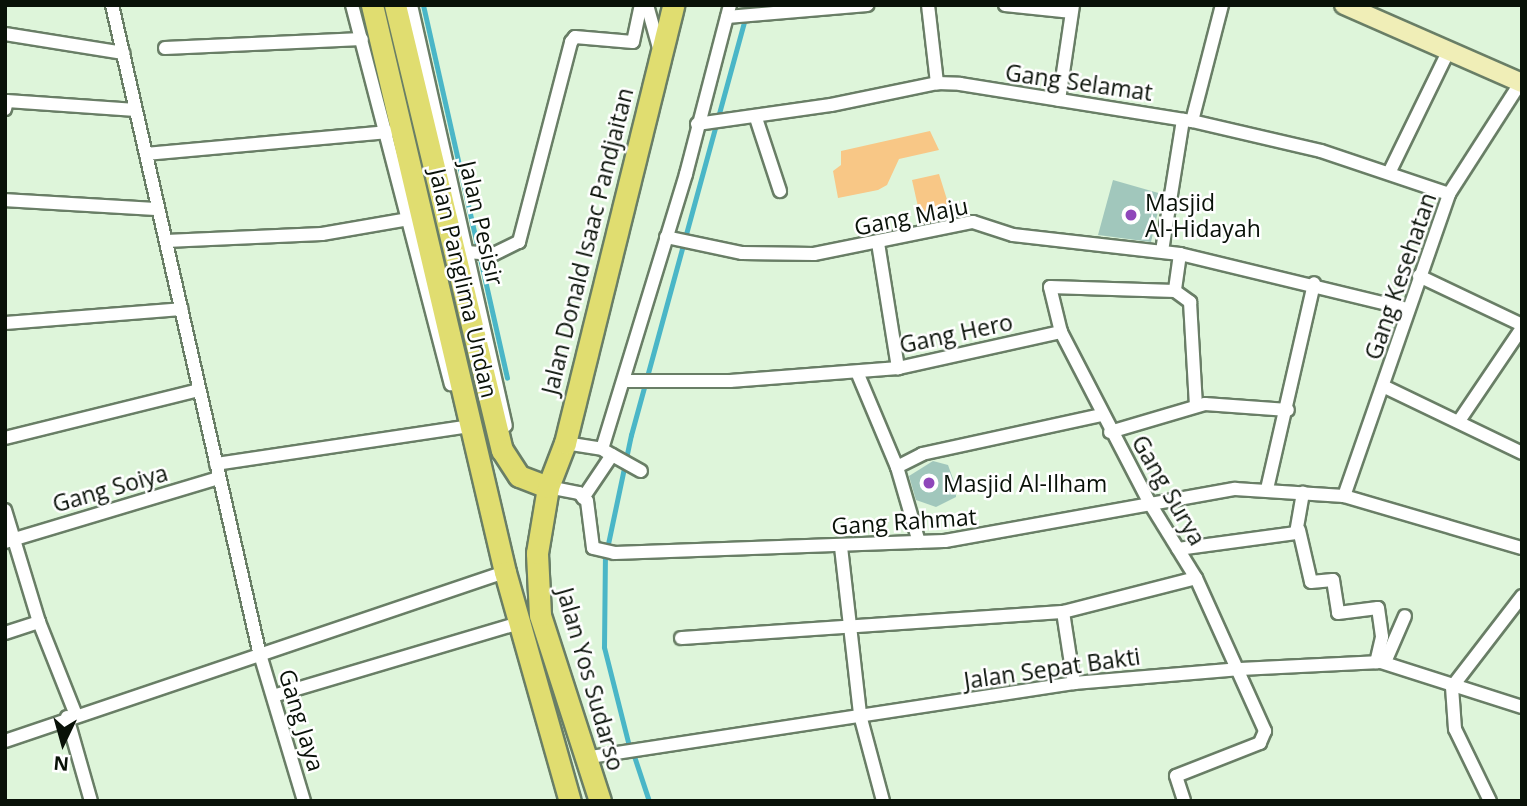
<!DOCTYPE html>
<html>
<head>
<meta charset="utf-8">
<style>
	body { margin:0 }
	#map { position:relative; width:1527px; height:806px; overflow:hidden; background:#def5da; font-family:"Open Sans",sans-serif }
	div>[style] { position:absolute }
	.green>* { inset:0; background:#f8c786 }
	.stream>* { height:5px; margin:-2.5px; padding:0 2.5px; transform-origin:2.5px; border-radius:2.5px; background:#4ab6c7 }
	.building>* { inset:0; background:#a1c7bc }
	.roads { filter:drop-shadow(2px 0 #697e66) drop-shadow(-2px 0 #697e66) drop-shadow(0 2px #697e66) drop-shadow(0 -2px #697e66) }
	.street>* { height:12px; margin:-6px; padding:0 6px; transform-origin:6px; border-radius:6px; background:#fff }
	.secondary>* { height:18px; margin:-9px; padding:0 9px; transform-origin:9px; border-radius:9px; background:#f0eeb7 }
	.primary>* { height:21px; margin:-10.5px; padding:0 10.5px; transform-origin:10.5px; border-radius:10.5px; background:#e0dd70 }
	.dots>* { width:19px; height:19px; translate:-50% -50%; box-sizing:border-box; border:4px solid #fff; border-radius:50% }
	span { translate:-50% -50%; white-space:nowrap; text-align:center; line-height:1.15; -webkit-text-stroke:5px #fff; paint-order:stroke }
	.street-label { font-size:23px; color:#091108 }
	.poi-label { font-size:23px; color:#091108 }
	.left { translate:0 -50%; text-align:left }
	.frame { position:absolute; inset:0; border:7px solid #091108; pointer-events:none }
	.north { position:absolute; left:28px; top:708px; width:70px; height:70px; -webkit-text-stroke:5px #fff; paint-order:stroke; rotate:185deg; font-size:19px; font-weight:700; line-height:28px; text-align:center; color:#091108 }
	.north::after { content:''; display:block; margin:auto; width:24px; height:32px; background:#091108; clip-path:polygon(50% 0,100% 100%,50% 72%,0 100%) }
</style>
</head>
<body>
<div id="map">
	<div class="green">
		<div style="clip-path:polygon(930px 131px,939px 150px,899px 159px,887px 185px,878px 190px,838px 198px,833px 171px,841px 165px,841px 151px)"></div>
		<div style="clip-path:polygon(939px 174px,954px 222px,923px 229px,912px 180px)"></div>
	</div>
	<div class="stream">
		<div style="left:423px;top:5px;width:382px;rotate:77.3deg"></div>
		<div style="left:628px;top:742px;width:98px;rotate:-104.2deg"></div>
		<div style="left:604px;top:647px;width:89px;rotate:-89.4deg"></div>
		<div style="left:605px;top:558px;width:126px;rotate:-78.1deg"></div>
		<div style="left:631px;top:435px;width:446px;rotate:-74.7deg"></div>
		<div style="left:634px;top:756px;width:47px;rotate:71.6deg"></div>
	</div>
	<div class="building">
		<div style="clip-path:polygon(1113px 180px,1162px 194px,1151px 242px,1098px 235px)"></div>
		<div style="clip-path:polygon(933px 461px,948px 465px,956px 487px,956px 497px,936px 507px,916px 500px,909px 476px)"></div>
	</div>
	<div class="roads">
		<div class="street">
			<div style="left:112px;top:5px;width:663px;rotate:77.18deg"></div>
			<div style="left:259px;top:651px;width:157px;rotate:73.3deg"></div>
			<div style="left:352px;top:5px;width:392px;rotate:75.4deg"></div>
			<div style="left:411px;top:5px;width:431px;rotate:77.3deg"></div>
			<div style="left:647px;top:5px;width:45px;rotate:74.4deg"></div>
			<div style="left:928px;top:5px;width:79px;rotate:83.4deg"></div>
			<div style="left:1005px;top:5px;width:65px;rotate:6.1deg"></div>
			<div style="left:727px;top:17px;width:141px;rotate:-4.9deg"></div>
			<div style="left:5px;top:34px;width:120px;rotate:9.1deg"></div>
			<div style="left:165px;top:48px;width:197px;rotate:-2.6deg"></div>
			<div style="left:1059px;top:100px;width:96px;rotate:-81.6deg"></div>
			<div style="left:5px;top:109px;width:8px;rotate:-76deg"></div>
			<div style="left:7px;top:101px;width:129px;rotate:4deg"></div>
			<div style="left:756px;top:118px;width:77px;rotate:71.8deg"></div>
			<div style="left:1192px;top:121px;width:120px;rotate:-75.5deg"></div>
			<div style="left:697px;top:124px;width:135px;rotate:-8.1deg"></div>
			<div style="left:831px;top:105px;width:108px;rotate:-11.7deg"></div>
			<div style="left:937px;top:83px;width:23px;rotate:2deg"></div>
			<div style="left:960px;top:84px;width:235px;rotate:9.1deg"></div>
			<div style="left:1192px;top:121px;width:132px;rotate:13.1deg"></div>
			<div style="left:1321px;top:151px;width:135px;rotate:18.6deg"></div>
			<div style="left:146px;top:154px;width:243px;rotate:-5.2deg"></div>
			<div style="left:1389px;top:173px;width:137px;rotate:-64deg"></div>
			<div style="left:5px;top:200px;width:153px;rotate:3.4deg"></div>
			<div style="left:666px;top:237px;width:78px;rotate:11.9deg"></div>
			<div style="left:742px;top:253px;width:72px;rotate:0.8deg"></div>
			<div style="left:814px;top:254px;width:162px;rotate:-11.4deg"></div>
			<div style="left:973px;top:222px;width:42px;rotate:18deg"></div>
			<div style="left:1013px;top:235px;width:168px;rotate:6.5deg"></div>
			<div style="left:1180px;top:254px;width:235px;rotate:13.6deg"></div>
			<div style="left:166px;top:241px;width:156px;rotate:-2.6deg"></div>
			<div style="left:322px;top:234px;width:88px;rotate:-9.8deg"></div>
			<div style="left:878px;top:243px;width:127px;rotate:80.9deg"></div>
			<div style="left:1162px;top:251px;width:133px;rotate:-80.9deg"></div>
			<div style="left:466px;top:252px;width:28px;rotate:4deg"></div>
			<div style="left:494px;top:254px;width:28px;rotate:-26deg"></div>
			<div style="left:519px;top:242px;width:207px;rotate:-75.4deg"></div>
			<div style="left:571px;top:42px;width:6px;rotate:-51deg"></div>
			<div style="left:575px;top:37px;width:58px;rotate:4.9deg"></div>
			<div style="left:633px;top:42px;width:38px;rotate:-78deg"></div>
			<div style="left:1180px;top:254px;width:37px;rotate:98deg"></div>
			<div style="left:1175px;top:291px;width:125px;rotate:-178.2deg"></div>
			<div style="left:1050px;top:287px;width:46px;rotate:76.3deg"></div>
			<div style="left:1061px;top:332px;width:191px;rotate:62.6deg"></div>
			<div style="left:1149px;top:502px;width:89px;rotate:58.3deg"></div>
			<div style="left:1196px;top:578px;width:168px;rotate:65.7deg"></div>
			<div style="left:1265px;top:731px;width:13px;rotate:113deg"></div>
			<div style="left:1260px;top:743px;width:90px;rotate:158.6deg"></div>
			<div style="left:1176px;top:776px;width:26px;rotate:72deg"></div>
			<div style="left:1419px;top:276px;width:114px;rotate:25.4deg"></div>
			<div style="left:1175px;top:291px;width:19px;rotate:36deg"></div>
			<div style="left:1190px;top:302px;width:104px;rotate:86.7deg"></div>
			<div style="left:5px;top:323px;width:177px;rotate:-4.5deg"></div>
			<div style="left:857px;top:372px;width:103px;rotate:67.2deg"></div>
			<div style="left:897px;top:467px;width:28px;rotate:-27deg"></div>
			<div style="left:922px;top:454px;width:183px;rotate:-12.3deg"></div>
			<div style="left:624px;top:381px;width:106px"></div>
			<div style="left:730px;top:381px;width:169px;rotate:-4.4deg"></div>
			<div style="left:898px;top:368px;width:167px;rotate:-12.5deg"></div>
			<div style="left:1385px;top:387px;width:152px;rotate:25.7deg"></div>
			<div style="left:1459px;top:421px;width:112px;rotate:-55.9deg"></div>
			<div style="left:1110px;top:432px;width:99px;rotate:-16.4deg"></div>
			<div style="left:1205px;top:404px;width:83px;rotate:4.1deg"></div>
			<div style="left:5px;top:438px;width:200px;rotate:-13.9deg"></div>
			<div style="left:565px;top:443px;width:37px;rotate:9deg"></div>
			<div style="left:602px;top:449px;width:288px;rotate:-73deg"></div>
			<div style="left:686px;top:174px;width:175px;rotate:-75.4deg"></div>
			<div style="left:605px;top:451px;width:41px;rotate:29.1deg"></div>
			<div style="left:216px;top:464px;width:257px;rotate:-8.5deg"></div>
			<div style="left:897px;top:467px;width:78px;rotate:73.7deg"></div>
			<div style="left:548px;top:487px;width:32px;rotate:11deg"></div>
			<div style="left:579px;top:493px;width:11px;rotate:45deg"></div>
			<div style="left:587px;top:501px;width:47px;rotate:82.7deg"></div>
			<div style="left:593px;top:548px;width:22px;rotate:13deg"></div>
			<div style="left:614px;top:553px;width:331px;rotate:-2.1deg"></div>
			<div style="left:945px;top:541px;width:295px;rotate:-10.2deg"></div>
			<div style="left:1235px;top:489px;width:109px;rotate:3.7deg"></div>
			<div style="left:1344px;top:496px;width:185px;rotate:16.3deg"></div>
			<div style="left:1267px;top:489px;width:211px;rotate:-77.1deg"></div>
			<div style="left:1344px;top:496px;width:320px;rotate:-70.8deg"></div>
			<div style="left:1449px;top:194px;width:133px;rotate:-57.3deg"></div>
			<div style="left:583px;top:498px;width:52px;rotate:-56deg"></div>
			<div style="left:5px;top:510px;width:117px;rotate:73.1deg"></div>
			<div style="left:39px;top:622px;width:100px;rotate:68.3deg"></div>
			<div style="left:1299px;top:530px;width:53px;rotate:77deg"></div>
			<div style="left:1311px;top:582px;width:22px;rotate:-5deg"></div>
			<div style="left:1333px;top:580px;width:33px;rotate:81deg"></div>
			<div style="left:1338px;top:613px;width:40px;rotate:-7.1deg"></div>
			<div style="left:1378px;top:608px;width:29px;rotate:82deg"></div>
			<div style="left:1382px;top:637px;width:26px;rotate:103deg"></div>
			<div style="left:5px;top:542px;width:223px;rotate:-16.7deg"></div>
			<div style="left:841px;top:547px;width:169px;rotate:83.5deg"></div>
			<div style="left:860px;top:715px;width:89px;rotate:75deg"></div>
			<div style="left:1178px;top:549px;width:119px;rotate:-7.7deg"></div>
			<div style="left:1296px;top:533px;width:41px;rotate:-80.1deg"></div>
			<div style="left:1063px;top:612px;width:72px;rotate:81.2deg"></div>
			<div style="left:5px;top:633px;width:36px;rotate:-18deg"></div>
			<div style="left:681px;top:638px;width:383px;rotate:-3.9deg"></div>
			<div style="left:1063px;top:612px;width:137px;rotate:-14.3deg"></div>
			<div style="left:1385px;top:662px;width:50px;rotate:-66.5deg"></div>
			<div style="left:273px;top:696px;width:257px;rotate:-16.5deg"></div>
			<div style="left:67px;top:717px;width:87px;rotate:74.1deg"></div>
			<div style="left:5px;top:741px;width:528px;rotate:-18.68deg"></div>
			<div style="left:584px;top:758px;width:496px;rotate:-8.7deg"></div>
			<div style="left:1074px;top:683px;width:167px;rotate:-4.8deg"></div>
			<div style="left:1240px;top:669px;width:141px;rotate:-2.8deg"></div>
			<div style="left:1381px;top:662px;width:148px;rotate:17.7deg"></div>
			<div style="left:1490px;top:801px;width:80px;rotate:-115.9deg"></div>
			<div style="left:1455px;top:729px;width:42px;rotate:-94.1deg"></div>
			<div style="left:1452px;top:687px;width:115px;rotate:-52.4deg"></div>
		</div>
		<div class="secondary">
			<div style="left:1344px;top:5px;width:194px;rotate:23.7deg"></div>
		</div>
		<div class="primary">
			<div style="left:372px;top:5px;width:582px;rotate:76.8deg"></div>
			<div style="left:505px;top:572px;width:238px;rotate:74.2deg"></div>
			<div style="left:395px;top:5px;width:458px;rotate:76.5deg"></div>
			<div style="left:502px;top:450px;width:31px;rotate:57deg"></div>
			<div style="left:519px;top:476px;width:31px;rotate:21deg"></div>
			<div style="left:600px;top:801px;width:195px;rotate:-107.9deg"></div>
			<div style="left:540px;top:615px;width:62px;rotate:-92.8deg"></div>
			<div style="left:537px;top:553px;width:67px;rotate:-80.5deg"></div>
			<div style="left:548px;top:487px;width:47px;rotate:-68.9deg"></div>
			<div style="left:565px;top:443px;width:451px;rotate:-76.1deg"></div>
		</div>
	</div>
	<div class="dots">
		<div style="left:1131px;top:215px;background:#8f47ba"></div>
		<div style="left:929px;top:483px;background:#8f47ba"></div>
	</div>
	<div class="street-label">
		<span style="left:1079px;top:82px;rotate:8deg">Gang Selamat</span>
		<span style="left:911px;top:216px;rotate:-11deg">Gang Maju</span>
		<span style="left:482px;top:223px;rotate:77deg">Jalan Pesisir</span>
		<span style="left:587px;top:241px;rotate:-76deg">Jalan Donald Isaac Pandjaitan</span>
		<span style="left:1400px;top:276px;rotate:-71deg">Gang Kesehatan</span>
		<span style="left:464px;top:283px;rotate:77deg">Jalan Panglima Undan</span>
		<span style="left:956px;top:333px;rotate:-12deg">Gang Hero</span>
		<span style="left:110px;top:488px;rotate:-16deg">Gang Soiya</span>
		<span style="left:1169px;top:490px;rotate:60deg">Gang Surya</span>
		<span style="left:904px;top:521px;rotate:-4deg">Gang Rahmat</span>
		<span style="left:1052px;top:668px;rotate:-8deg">Jalan Sepat Bakti</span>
		<span style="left:591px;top:679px;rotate:74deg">Jalan Yos Sudarso</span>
		<span style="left:302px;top:720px;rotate:73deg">Gang Jaya</span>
	</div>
	<div class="poi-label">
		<span class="left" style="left:1145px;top:215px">Masjid<br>Al-Hidayah</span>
		<span class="left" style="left:943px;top:483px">Masjid Al-Ilham</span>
	</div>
	<div class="frame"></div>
	<div class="north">N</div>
</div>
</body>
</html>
